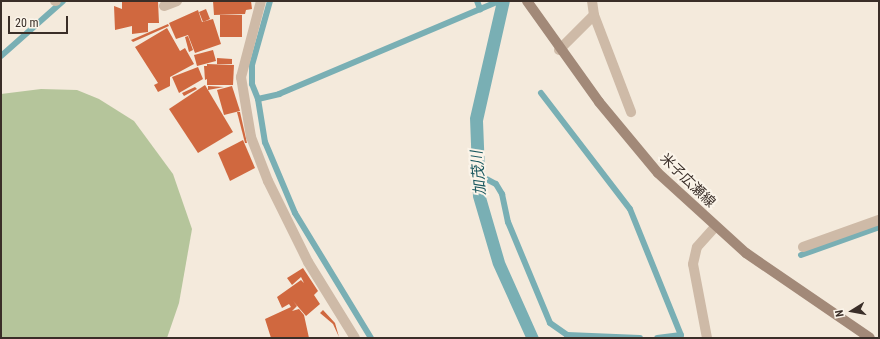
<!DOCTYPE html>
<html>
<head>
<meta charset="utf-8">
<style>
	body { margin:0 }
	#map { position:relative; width:880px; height:339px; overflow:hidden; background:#f4eadc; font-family:"Roboto Condensed","Noto Sans JP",sans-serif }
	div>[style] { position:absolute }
	.green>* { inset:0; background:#b5c59b }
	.water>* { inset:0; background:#79afb4 }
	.stream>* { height:6px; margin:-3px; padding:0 3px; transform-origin:3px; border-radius:3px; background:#79afb4 }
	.building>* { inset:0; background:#d0683f }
	.service>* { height:10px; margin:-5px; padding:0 5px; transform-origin:5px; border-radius:5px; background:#cebaa7 }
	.minor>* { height:10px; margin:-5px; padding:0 5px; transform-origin:5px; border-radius:5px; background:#cebaa7 }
	.secondary>* { height:10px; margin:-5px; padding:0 5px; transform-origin:5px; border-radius:5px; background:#a28978 }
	span { translate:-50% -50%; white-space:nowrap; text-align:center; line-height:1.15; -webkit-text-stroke:4px #fbf4e9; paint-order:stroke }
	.street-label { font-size:14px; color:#3a2e28 }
	.water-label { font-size:15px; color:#1a585f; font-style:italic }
	.frame { position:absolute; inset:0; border:2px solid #3a2e28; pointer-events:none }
	.north { position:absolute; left:832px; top:291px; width:40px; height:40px; -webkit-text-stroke:3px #fbf4e9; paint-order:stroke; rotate:259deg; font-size:11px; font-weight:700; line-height:16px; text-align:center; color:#3a2e28 }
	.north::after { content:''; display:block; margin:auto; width:14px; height:18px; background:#3a2e28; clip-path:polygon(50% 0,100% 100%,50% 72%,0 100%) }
	.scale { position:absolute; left:8px; top:16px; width:60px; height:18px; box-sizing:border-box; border:2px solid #3a2e28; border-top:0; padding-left:5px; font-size:12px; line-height:14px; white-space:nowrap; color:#3a2e28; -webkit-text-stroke:3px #fbf4e9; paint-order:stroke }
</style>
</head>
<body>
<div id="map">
	<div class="green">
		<div style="clip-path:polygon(41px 89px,77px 90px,99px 99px,134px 121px,173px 174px,192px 229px,179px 303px,167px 338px,1px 338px,1px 94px)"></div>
	</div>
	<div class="water">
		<div style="clip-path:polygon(497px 1px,510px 1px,483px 121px,486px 197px,505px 262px,539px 338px,526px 338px,493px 265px,473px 197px,470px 118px)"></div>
	</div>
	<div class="stream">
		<div style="left:270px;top:1px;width:66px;rotate:105.7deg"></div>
		<div style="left:252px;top:65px;width:19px;rotate:90deg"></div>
		<div style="left:252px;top:84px;width:16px;rotate:68deg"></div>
		<div style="left:258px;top:99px;width:44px;rotate:80.8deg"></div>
		<div style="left:265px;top:142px;width:77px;rotate:67.1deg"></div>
		<div style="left:295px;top:213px;width:146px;rotate:58.7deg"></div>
		<div style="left:477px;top:1px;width:9px;rotate:69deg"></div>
		<div style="left:1px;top:56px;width:83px;rotate:-41.6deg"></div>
		<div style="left:541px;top:93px;width:146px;rotate:52.5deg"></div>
		<div style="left:630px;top:209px;width:136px;rotate:68deg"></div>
		<div style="left:681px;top:335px;width:24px;rotate:173deg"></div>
		<div style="left:258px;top:99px;width:22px;rotate:-13deg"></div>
		<div style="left:279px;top:94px;width:239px;rotate:-22.9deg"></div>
		<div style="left:477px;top:174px;width:21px;rotate:28deg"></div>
		<div style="left:496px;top:184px;width:12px;rotate:59deg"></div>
		<div style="left:502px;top:194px;width:29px;rotate:78deg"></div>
		<div style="left:508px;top:222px;width:109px;rotate:67.4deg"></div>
		<div style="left:550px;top:323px;width:21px;rotate:35deg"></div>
		<div style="left:567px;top:335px;width:73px;rotate:2.4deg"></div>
		<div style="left:801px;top:255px;width:83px;rotate:-19.7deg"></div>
	</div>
	<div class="building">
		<div style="clip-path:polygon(122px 1px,158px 1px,159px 23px,148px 23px,148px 32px,132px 34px,132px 26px,115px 30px,114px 6px,122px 9px)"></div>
		<div style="clip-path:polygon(213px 1px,251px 1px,252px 9px,246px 10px,245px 14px,214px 15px)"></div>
		<div style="clip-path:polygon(206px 9px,210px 19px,203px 22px,199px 12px)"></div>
		<div style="clip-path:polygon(198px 10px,202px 22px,213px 19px,221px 44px,195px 53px,188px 35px,176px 39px,169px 23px)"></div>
		<div style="clip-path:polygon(220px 15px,242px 15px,242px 37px,220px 37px)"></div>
		<div style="clip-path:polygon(168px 24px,169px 26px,133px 42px,131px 40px)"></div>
		<div style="clip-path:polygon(167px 28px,180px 51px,185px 48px,194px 64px,170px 77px,170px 86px,158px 92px,154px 85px,158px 83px,135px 47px)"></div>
		<div style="clip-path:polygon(188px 36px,193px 50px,189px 52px,185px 37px)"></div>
		<div style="clip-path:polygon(213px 50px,216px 61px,197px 66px,194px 55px)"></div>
		<div style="clip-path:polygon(217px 58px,232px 59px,232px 64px,217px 64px)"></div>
		<div style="clip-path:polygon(207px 64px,234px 65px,233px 85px,207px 85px)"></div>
		<div style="clip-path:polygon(204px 66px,207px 66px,207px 79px,205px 80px)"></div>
		<div style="clip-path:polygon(198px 67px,203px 79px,179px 93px,172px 77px)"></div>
		<div style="clip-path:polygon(205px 85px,233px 132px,198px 153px,169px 109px)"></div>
		<div style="clip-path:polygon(208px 86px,224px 87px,208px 90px)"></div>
		<div style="clip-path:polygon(232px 86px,240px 111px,224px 115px,217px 90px)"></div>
		<div style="clip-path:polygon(195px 87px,197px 89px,184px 96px,182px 93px)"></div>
		<div style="clip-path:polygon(237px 112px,240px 112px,247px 143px,245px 143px)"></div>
		<div style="clip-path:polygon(243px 140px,255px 168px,230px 181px,218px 153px)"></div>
		<div style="clip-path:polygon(303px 268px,318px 291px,314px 295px,320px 304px,306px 316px,293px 301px,297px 306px,292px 311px,299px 309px,304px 315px,309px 338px,271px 338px,265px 319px,291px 307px,289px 304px,282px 308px,277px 297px,301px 280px,304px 283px,301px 277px,292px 285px,287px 278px)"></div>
		<div style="clip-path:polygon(323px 310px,335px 323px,339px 337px,333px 324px,320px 313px)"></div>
	</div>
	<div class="service">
		<div style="left:55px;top:1px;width:1px"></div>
		<div style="left:164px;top:6px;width:14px;rotate:-21deg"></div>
	</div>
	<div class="minor">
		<div style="left:261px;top:1px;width:79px;rotate:104.7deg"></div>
		<div style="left:241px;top:77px;width:61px;rotate:80.5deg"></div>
		<div style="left:251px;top:137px;width:47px;rotate:68.9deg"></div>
		<div style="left:268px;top:181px;width:90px;rotate:63.7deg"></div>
		<div style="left:308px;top:262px;width:89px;rotate:58.3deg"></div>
		<div style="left:594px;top:15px;width:104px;rotate:69.1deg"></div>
		<div style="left:559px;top:50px;width:49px;rotate:-45deg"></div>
		<div style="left:594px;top:15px;width:14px;rotate:-98deg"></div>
		<div style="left:803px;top:247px;width:81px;rotate:-19.6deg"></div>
		<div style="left:707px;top:338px;width:75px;rotate:-100.7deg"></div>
		<div style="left:693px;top:264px;width:17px;rotate:-77deg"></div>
		<div style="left:697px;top:247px;width:28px;rotate:-48deg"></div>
	</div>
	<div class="secondary">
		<div style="left:527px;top:1px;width:124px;rotate:54.5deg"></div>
		<div style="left:599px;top:102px;width:92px;rotate:50.3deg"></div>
		<div style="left:658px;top:173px;width:119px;rotate:42.3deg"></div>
		<div style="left:746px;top:253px;width:150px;rotate:34.4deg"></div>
	</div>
	<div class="street-label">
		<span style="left:688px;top:180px;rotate:44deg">米子広瀬線</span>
	</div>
	<div class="water-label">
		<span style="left:479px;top:173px;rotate:-95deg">加茂川</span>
	</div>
	<div class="frame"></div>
	<div class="north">N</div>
	<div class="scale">20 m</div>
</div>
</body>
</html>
